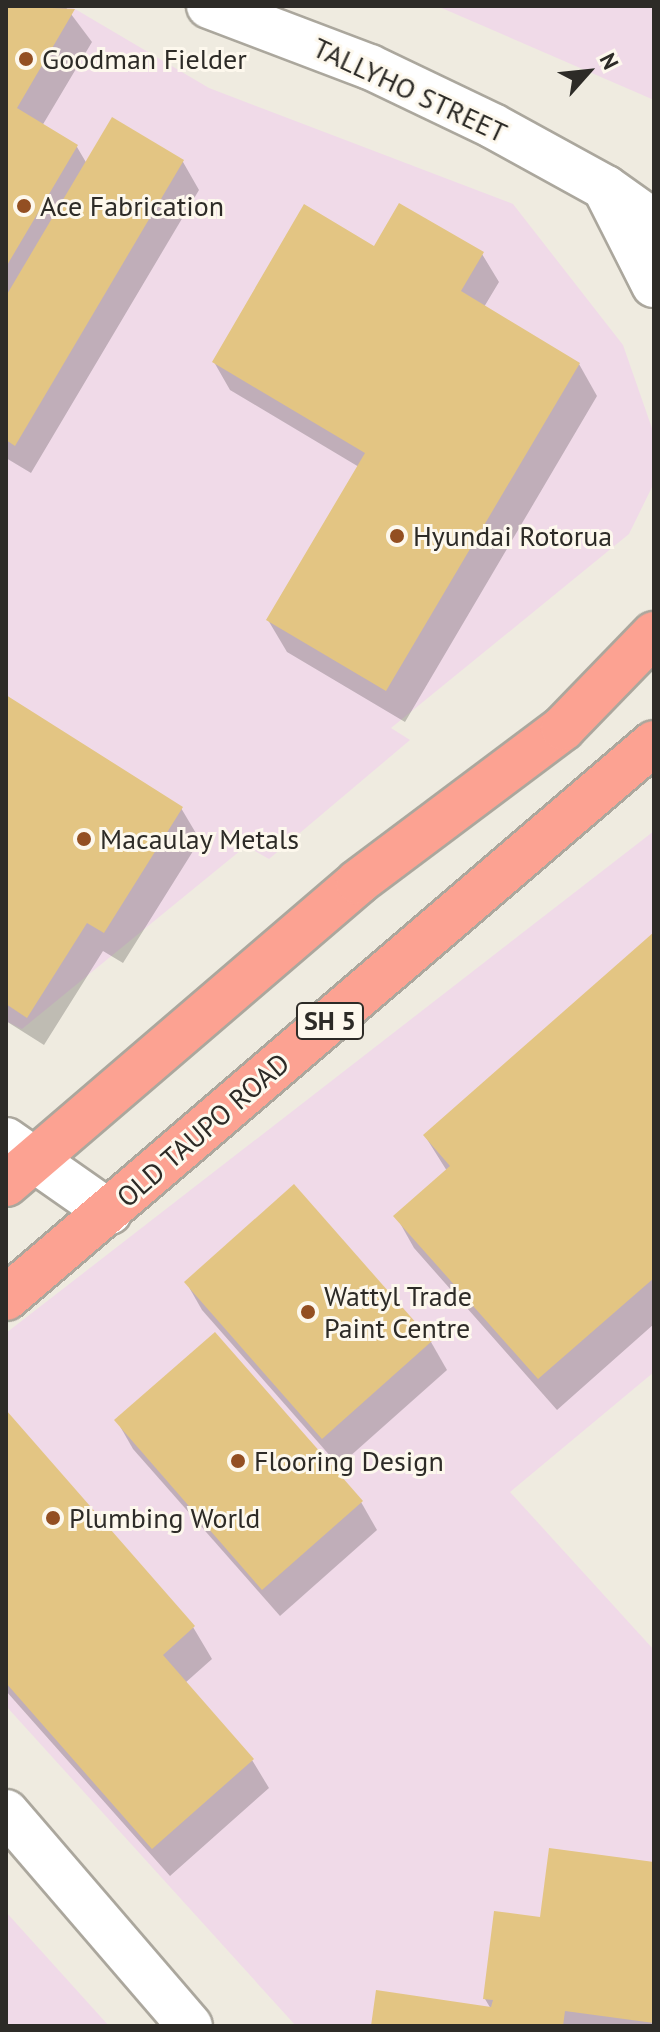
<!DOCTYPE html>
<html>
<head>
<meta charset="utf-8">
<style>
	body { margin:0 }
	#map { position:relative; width:660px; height:2032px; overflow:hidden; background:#efebe0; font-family:"PT Sans",sans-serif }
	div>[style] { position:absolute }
	.industrial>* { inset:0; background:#f0dae8 }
	.shadow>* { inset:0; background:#0003 }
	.building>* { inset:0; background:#e3c583 }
	.roads { filter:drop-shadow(2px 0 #aba79d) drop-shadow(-2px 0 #aba79d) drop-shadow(0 2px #aba79d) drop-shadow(0 -2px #aba79d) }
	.minor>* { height:44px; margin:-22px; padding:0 22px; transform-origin:22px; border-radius:22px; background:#fff }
	.trunk>* { height:44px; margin:-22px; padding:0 22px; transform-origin:22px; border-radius:22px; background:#fca292 }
	.dots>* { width:22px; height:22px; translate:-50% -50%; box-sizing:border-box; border:4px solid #fdf8ed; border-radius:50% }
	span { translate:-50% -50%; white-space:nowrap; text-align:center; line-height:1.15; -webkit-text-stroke:6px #fdf8ed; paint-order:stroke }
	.shield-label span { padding:2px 6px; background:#fdf8ed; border:2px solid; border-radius:6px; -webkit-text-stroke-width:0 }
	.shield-label { font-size:26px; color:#2d2b27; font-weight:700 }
	.poi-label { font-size:28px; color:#2d2b27 }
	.left { translate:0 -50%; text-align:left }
	.street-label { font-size:28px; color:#2d2b27 }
	.frame { position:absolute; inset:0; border:8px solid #2d2b27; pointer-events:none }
	.north { position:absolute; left:548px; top:32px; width:80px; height:80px; -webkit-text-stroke:6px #fdf8ed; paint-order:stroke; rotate:63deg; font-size:22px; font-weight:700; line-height:32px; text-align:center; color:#2d2b27 }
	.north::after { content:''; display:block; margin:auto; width:28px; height:36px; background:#2d2b27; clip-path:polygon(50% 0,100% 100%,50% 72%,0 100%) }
</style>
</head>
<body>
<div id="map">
	<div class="industrial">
		<div style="clip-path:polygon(6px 6px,70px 6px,209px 88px,513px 204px,623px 345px,654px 434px,654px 483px,629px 534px,391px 728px,410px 740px,269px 859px,246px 846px,22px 1029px,6px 1021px)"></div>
		<div style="clip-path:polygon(437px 6px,654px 6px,654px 100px)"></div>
		<div style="clip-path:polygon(654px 831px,654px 1372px,510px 1492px,654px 1650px,654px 2026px,296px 2026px,6px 1706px,6px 1333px)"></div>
		<div style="clip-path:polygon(6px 1912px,109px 2026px,6px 2026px)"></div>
	</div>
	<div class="shadow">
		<div style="clip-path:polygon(6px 6px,65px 6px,92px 42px,42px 126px,77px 147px,87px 164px,183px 162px,199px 190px,31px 473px,6px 458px)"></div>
		<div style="clip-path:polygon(374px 248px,482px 254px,499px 282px,484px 307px,579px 364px,597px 396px,405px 722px,287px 652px,268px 620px,359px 467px,230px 390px,214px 362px)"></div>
		<div style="clip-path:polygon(6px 697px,181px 808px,200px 840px,123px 963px,103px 951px,44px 1045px,6px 1021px)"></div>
		<div style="clip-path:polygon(654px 934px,654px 1324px,557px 1410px,414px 1248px,396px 1216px,447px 1171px,425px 1136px)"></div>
		<div style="clip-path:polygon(294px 1187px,431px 1342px,447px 1370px,339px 1466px,202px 1310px,186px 1282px)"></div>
		<div style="clip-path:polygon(6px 1413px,193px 1627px,212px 1659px,185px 1683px,252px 1760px,269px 1788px,170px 1876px,6px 1691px)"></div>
		<div style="clip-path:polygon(117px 1421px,361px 1502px,377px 1530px,280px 1616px,133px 1449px)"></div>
		<div style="clip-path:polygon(654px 1864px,654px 2026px,373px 2026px,491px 2009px,485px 1999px,541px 1919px)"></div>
	</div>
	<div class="building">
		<div style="clip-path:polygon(6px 6px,75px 9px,17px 108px,78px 145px,6px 267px)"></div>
		<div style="clip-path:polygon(112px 117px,184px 160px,15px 446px,6px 440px,6px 296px)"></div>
		<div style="clip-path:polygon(399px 203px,484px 252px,461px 291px,580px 363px,386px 691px,266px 620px,365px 453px,212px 362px,304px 204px,374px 246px)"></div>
		<div style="clip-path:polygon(6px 695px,183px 807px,104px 933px,87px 923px,27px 1018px,6px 1004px)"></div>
		<div style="clip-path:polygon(654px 932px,654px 1278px,538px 1379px,393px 1216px,450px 1166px,423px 1135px)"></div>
		<div style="clip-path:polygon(294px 1184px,432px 1341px,322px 1439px,184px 1282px)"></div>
		<div style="clip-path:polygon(215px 1332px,363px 1501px,262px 1590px,114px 1420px)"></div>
		<div style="clip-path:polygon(6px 1410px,195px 1626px,163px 1655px,254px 1759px,152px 1849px,6px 1683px)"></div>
		<div style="clip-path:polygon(549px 1848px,654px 1862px,654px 2023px,565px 2011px,563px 2026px,371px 2026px,376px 1990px,491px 2007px,493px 2000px,483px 1999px,494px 1911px,540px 1917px)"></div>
	</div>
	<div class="roads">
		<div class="minor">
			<div style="left:209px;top:6px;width:172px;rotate:20.8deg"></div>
			<div style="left:370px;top:67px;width:136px;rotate:25.6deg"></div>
			<div style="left:493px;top:126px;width:129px;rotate:28.8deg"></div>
			<div style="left:606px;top:188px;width:59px;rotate:35.3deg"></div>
			<div style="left:608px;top:194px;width:102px;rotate:63.2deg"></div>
			<div style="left:6px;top:1140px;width:126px;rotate:35deg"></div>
			<div style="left:6px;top:1812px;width:282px;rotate:49.3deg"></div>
		</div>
		<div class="trunk">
			<div style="left:6px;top:1184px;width:464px;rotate:-40.6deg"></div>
			<div style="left:358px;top:882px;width:256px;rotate:-36.9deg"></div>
			<div style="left:563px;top:728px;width:131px;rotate:-45.9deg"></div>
			<div style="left:6px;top:1298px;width:853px;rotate:-40.58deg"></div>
		</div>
	</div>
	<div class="dots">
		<div style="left:26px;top:59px;background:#934f22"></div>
		<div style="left:24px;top:206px;background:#934f22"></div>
		<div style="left:397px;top:536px;background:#934f22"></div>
		<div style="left:84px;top:839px;background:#934f22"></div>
		<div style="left:308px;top:1312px;background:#934f22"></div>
		<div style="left:238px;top:1461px;background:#934f22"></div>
		<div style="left:53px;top:1518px;background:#934f22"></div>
	</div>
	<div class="shield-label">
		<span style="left:330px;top:1021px">SH 5</span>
	</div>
	<div class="poi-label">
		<span class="left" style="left:42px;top:59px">Goodman Fielder</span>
		<span class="left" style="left:40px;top:206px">Ace Fabrication</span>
		<span class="left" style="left:413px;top:536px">Hyundai Rotorua</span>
		<span class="left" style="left:100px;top:839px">Macaulay Metals</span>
		<span class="left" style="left:324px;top:1312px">Wattyl Trade<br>Paint Centre</span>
		<span class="left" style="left:254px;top:1461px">Flooring Design</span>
		<span class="left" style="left:69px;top:1518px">Plumbing World</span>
	</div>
	<div class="street-label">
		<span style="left:410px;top:90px;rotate:25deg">TALLYHO STREET</span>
		<span style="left:203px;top:1130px;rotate:-41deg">OLD TAUPO ROAD</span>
	</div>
	<div class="frame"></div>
	<div class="north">N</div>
</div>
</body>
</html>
